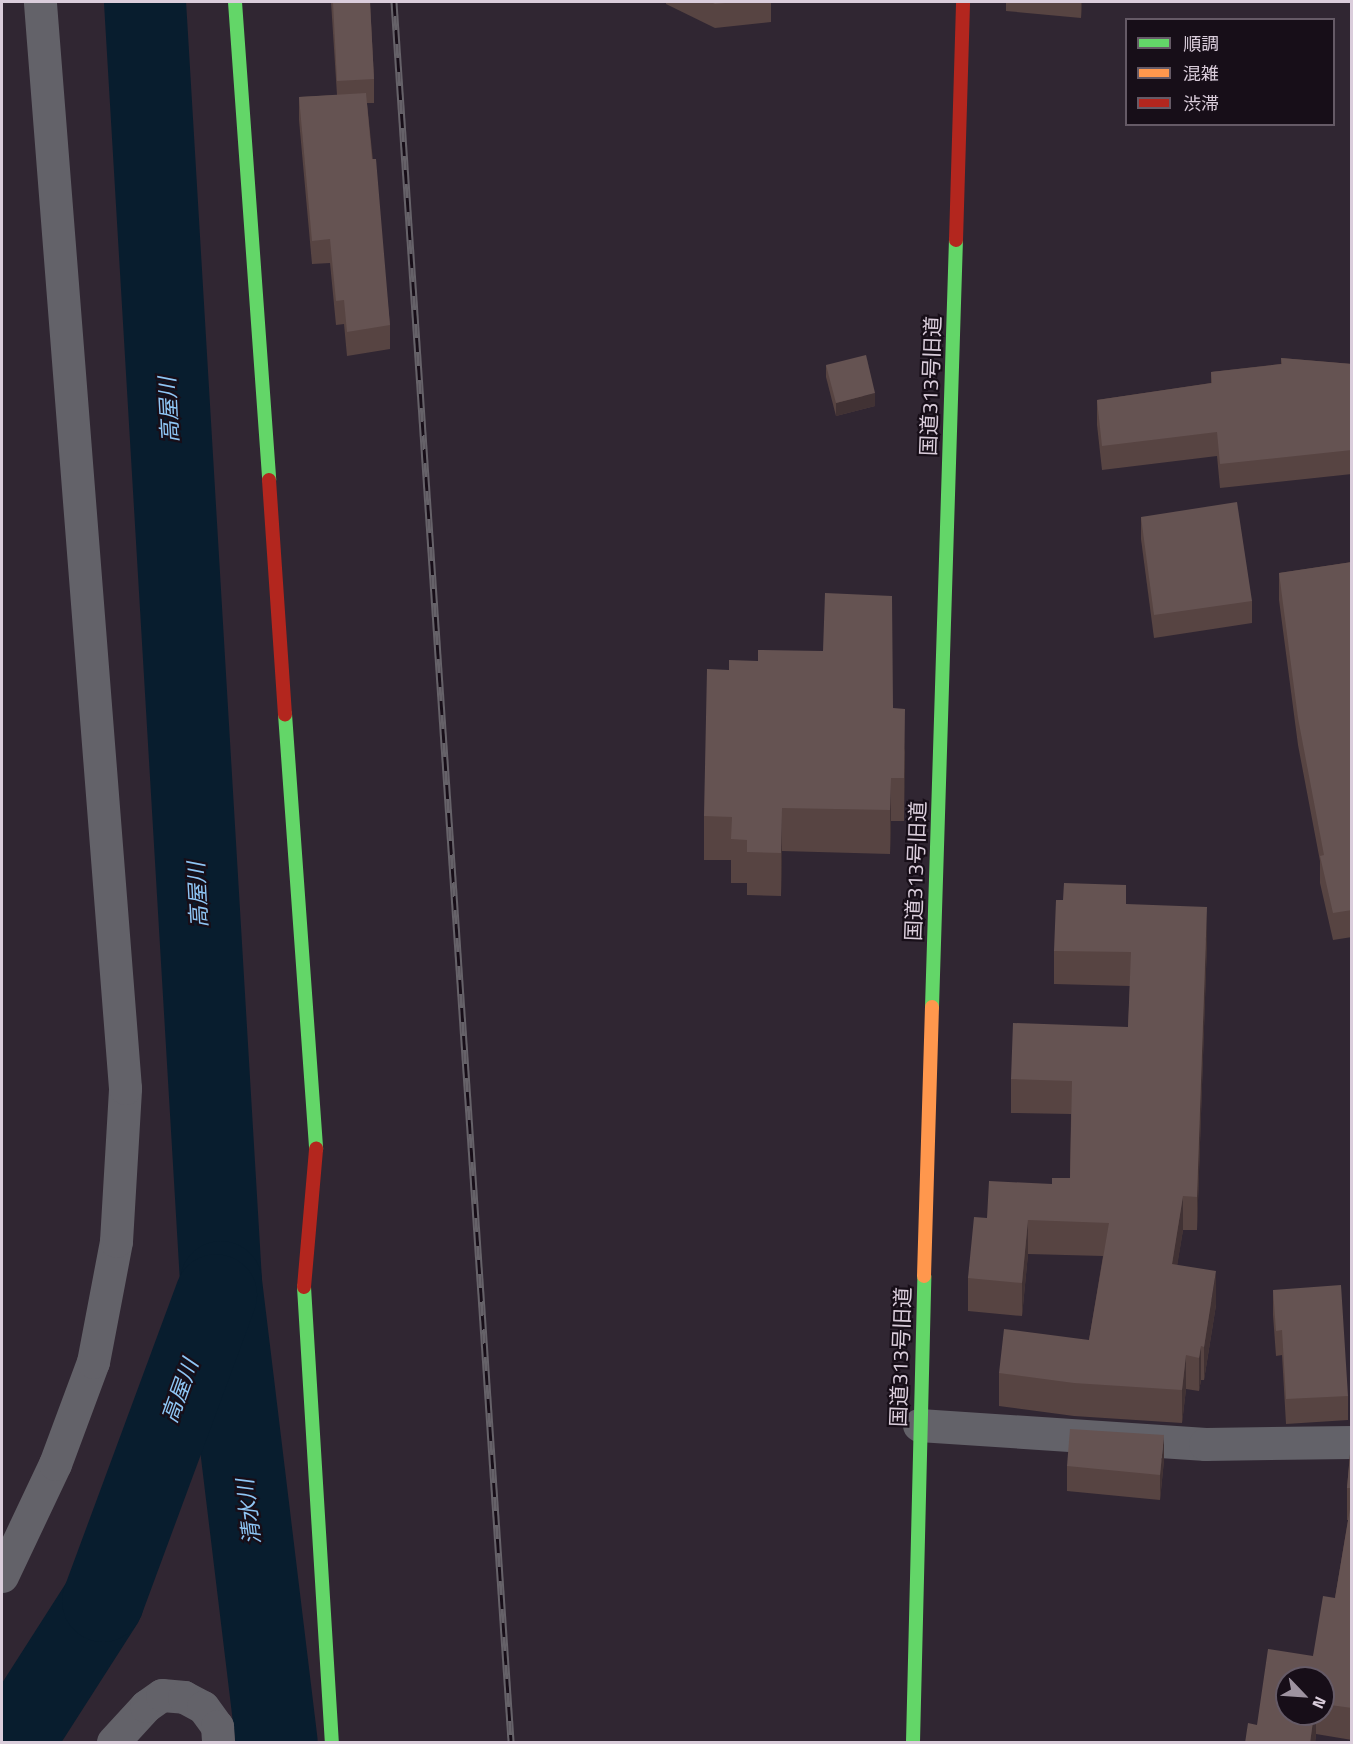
<!DOCTYPE html>
<html>
<head>
<meta charset="utf-8">
<style>
	body { margin:0 }
	#map { position:relative; width:1353px; height:1744px; overflow:hidden; background:#302632; font-family:"Titillium Web","Noto Sans JP",sans-serif }
	div>[style] { position:absolute }
	.river>* { height:82px; margin:-41px; padding:0 41px; transform-origin:41px; border-radius:41px; background:#081d2e }
	.street>* { height:33px; margin:-16.5px; padding:0 16.5px; transform-origin:16.5px; border-radius:16.5px; background:#636269 }
	.fast>* { height:14px; margin:-7px; padding:0 7px; transform-origin:7px; border-radius:7px; background:#63d668 }
	.slow>* { height:14px; margin:-7px; padding:0 7px; transform-origin:7px; border-radius:7px; background:#ff974d }
	.jam>* { height:14px; margin:-7px; padding:0 7px; transform-origin:7px; border-radius:7px; background:#b3261e }
	.rail>* { height:7px; margin-top:-3.5px; transform-origin:0; background:repeating-linear-gradient(90deg,#170e18 0 14px,#666269 0 28px); box-sizing:border-box; border-block:2px solid #666269 }
	.wall>* { inset:0; background:#574442 }
	.shaded-wall>* { inset:0; background:#413234 }
	.building>* { inset:0; background:#655352 }
	span { translate:-50% -50%; white-space:nowrap; text-align:center; line-height:1.15; -webkit-text-stroke:4.5px #170e18; paint-order:stroke }
	.street-label { font-size:21px; color:#dacddb }
	.water-label { font-size:22px; color:#8fc6f5; font-style:italic }
	.frame { position:absolute; inset:0; border:3px solid #dacddb; pointer-events:none }
	.legend { position:absolute; left:1125px; top:18px; width:210px; height:108px; box-sizing:border-box; background:#170e18; border:2px solid #655a66; margin:0; padding:8px 10px; list-style:none; font-size:18px; color:#dacddb }
	.legend li { display:flex; align-items:center; gap:12px; height:30px }
	.legend b { width:30px; border:2px solid #655a66 }
	.north { position:absolute; left:1275px; top:1666px; width:60px; height:60px; box-sizing:border-box; background:#170e18; border:2px solid #655a66; border-radius:50%; rotate:115deg; font-size:16px; font-weight:700; line-height:24px; text-align:center; color:#dacddb }
	.north::after { content:''; display:block; margin:auto; width:21px; height:27px; background:#9e93a0; clip-path:polygon(50% 0,100% 100%,50% 72%,0 100%) }
</style>
</head>
<body>
<div id="map">
	<div class="river">
		<div style="left:145px;top:2px;width:1282px;rotate:86.6deg"></div>
		<div style="left:221px;top:1282px;width:463px;rotate:83.1deg"></div>
		<div style="left:13px;top:1742px;width:167px;rotate:-57.4deg"></div>
		<div style="left:103px;top:1601px;width:326px;rotate:-69.7deg"></div>
	</div>
	<div class="street">
		<div style="left:919px;top:1425px;width:287px;rotate:3.8deg"></div>
		<div style="left:1205px;top:1444px;width:147px;rotate:-0.8deg"></div>
		<div style="left:2px;top:1576px;width:124px;rotate:-64.7deg"></div>
		<div style="left:55px;top:1464px;width:109px;rotate:-69.6deg"></div>
		<div style="left:93px;top:1362px;width:123px;rotate:-79.2deg"></div>
		<div style="left:116px;top:1241px;width:153px;rotate:-86.6deg"></div>
		<div style="left:125px;top:1088px;width:1089px;rotate:-94.48deg"></div>
		<div style="left:113px;top:1742px;width:49px;rotate:-47.5deg"></div>
		<div style="left:146px;top:1706px;width:19px;rotate:-35deg"></div>
		<div style="left:162px;top:1695px;width:22px;rotate:5deg"></div>
		<div style="left:184px;top:1697px;width:21px;rotate:28deg"></div>
		<div style="left:203px;top:1707px;width:24px;rotate:54deg"></div>
		<div style="left:217px;top:1726px;width:16px;rotate:86deg"></div>
	</div>
	<div class="fast">
		<div style="left:235px;top:2px;width:479px;rotate:85.9deg"></div>
		<div style="left:285px;top:714px;width:436px;rotate:85.9deg"></div>
		<div style="left:932px;top:1007px;width:767px;rotate:-88.21deg"></div>
		<div style="left:304px;top:1287px;width:456px;rotate:86.5deg"></div>
		<div style="left:913px;top:1742px;width:466px;rotate:-88.6deg"></div>
	</div>
	<div class="slow">
		<div style="left:924px;top:1276px;width:269px;rotate:-88.3deg"></div>
	</div>
	<div class="jam">
		<div style="left:956px;top:240px;width:238px;rotate:-88.3deg"></div>
		<div style="left:269px;top:480px;width:235px;rotate:86.1deg"></div>
		<div style="left:304px;top:1287px;width:139px;rotate:-85deg"></div>
	</div>
	<div class="rail">
		<div style="left:394px;top:2px;width:1744px;rotate:86.15deg"></div>
	</div>
	<div class="wall">
		<div style="clip-path:polygon(331px 2px,370px 2px,374px 79px,374px 103px,367px 103px,390px 325px,390px 349px,347px 356px,344px 324px,336px 325px,330px 263px,312px 264px,299px 120px,299px 97px,337px 95px)"></div>
		<div style="clip-path:polygon(666px 2px,771px 2px,771px 22px,715px 28px,666px 4px)"></div>
		<div style="clip-path:polygon(1006px 2px,1082px 2px,1081px 18px,1006px 11px)"></div>
		<div style="clip-path:polygon(1281px 358px,1352px 364px,1352px 474px,1220px 488px,1217px 456px,1102px 470px,1097px 425px,1097px 400px,1211px 383px,1211px 372px,1281px 364px)"></div>
		<div style="clip-path:polygon(826px 365px,875px 406px,836px 416px,826px 377px)"></div>
		<div style="clip-path:polygon(1141px 517px,1252px 601px,1252px 623px,1154px 638px,1141px 539px)"></div>
		<div style="clip-path:polygon(1352px 562px,1352px 937px,1333px 940px,1320px 883px,1320px 861px,1298px 745px,1279px 600px,1279px 573px)"></div>
		<div style="clip-path:polygon(893px 708px,905px 752px,904px 821px,891px 821px,890px 854px,782px 851px,781px 896px,747px 895px,747px 883px,731px 883px,731px 860px,704px 860px,704px 816px)"></div>
		<div style="clip-path:polygon(1126px 904px,1207px 941px,1197px 1230px,1183px 1230px,1177px 1265px,1216px 1305px,1204px 1380px,1201px 1380px,1199px 1391px,1186px 1389px,1182px 1423px,1074px 1416px,999px 1406px,999px 1373px,1089px 1340px,1103px 1256px,1028px 1254px,1022px 1316px,968px 1311px,968px 1278px,987px 1218px,1052px 1184px,1070px 1178px,1071px 1114px,1011px 1113px,1011px 1079px,1128px 1027px,1130px 986px,1054px 984px,1054px 951px)"></div>
		<div style="clip-path:polygon(1273px 1290px,1348px 1396px,1348px 1420px,1286px 1424px,1282px 1355px,1276px 1356px,1273px 1315px)"></div>
		<div style="clip-path:polygon(evenodd,1352px 1432px,1352px 1740px,1316px 1734px,1315px 1743px,1245px 1743px,1257px 1725px,1313px 1656px,1335px 1598px,1348px 1520px,1347px 1520px,1347px 1488px,1352px 1432px,1323px 1678px,1323px 1714px,1287px 1714px,1323px 1678px)"></div>
		<div style="clip-path:polygon(1164px 1460px,1160px 1500px,1067px 1491px,1067px 1466px)"></div>
	</div>
	<div class="shaded-wall">
		<div style="clip-path:polygon(1081px 2px,1082px 2px,1081px 18px)"></div>
		<div style="clip-path:polygon(875px 393px,875px 406px,836px 416px,836px 403px)"></div>
		<div style="clip-path:polygon(905px 709px,905px 752px,904px 821px,904px 778px)"></div>
		<div style="clip-path:polygon(891px 778px,891px 821px,890px 854px,890px 810px)"></div>
		<div style="clip-path:polygon(782px 808px,782px 851px,781px 896px,781px 853px)"></div>
		<div style="clip-path:polygon(1207px 907px,1207px 941px,1197px 1230px,1197px 1197px)"></div>
		<div style="clip-path:polygon(1183px 1196px,1183px 1230px,1172px 1298px,1172px 1264px)"></div>
		<div style="clip-path:polygon(1028px 1220px,1028px 1254px,1022px 1316px,1022px 1283px)"></div>
		<div style="clip-path:polygon(1216px 1271px,1216px 1305px,1204px 1380px,1204px 1347px)"></div>
		<div style="clip-path:polygon(1201px 1346px,1201px 1380px,1199px 1391px,1199px 1358px)"></div>
		<div style="clip-path:polygon(1186px 1355px,1186px 1389px,1182px 1423px,1182px 1390px)"></div>
		<div style="clip-path:polygon(1164px 1435px,1164px 1460px,1160px 1500px,1160px 1475px)"></div>
		<div style="clip-path:polygon(1314px 1714px,1316px 1714px,1316px 1734px,1315px 1743px,1310px 1743px)"></div>
	</div>
	<div class="building">
		<div style="clip-path:polygon(333px 2px,370px 2px,374px 79px,337px 81px)"></div>
		<div style="clip-path:polygon(711px 2px,736px 2px,715px 4px)"></div>
		<div style="clip-path:polygon(366px 93px,372px 159px,376px 159px,390px 325px,347px 332px,344px 300px,336px 301px,330px 239px,312px 241px,299px 97px)"></div>
		<div style="clip-path:polygon(866px 355px,875px 393px,836px 403px,826px 365px)"></div>
		<div style="clip-path:polygon(1281px 358px,1352px 364px,1352px 450px,1220px 464px,1217px 432px,1102px 446px,1097px 400px,1212px 383px,1211px 372px,1282px 364px)"></div>
		<div style="clip-path:polygon(1237px 502px,1252px 601px,1154px 615px,1141px 517px)"></div>
		<div style="clip-path:polygon(1352px 562px,1352px 910px,1333px 913px,1320px 856px,1324px 855px,1298px 718px,1279px 573px)"></div>
		<div style="clip-path:polygon(825px 593px,892px 596px,893px 708px,905px 709px,904px 778px,891px 778px,890px 810px,782px 808px,781px 853px,747px 852px,747px 840px,731px 839px,732px 817px,704px 816px,707px 669px,729px 670px,729px 660px,758px 661px,758px 650px,823px 651px)"></div>
		<div style="clip-path:polygon(1064px 883px,1126px 885px,1126px 904px,1207px 907px,1197px 1197px,1183px 1196px,1172px 1264px,1216px 1271px,1204px 1347px,1201px 1346px,1199px 1358px,1186px 1355px,1182px 1390px,1074px 1383px,999px 1373px,1004px 1329px,1089px 1340px,1109px 1223px,1028px 1220px,1022px 1283px,968px 1278px,974px 1217px,987px 1218px,989px 1181px,1052px 1184px,1052px 1178px,1070px 1178px,1072px 1081px,1011px 1079px,1013px 1023px,1128px 1027px,1131px 952px,1054px 951px,1056px 900px,1063px 900px)"></div>
		<div style="clip-path:polygon(1341px 1285px,1348px 1396px,1286px 1399px,1282px 1330px,1276px 1331px,1273px 1290px)"></div>
		<div style="clip-path:polygon(1070px 1429px,1164px 1435px,1160px 1475px,1067px 1466px)"></div>
		<div style="clip-path:polygon(1352px 1432px,1352px 1488px,1347px 1488px)"></div>
		<div style="clip-path:polygon(1352px 1497px,1352px 1708px,1323px 1704px,1323px 1678px,1287px 1678px,1287px 1714px,1314px 1714px,1310px 1743px,1245px 1743px,1248px 1723px,1257px 1725px,1268px 1649px,1313px 1656px,1323px 1596px,1335px 1598px)"></div>
	</div>
	<div class="street-label">
		<span style="left:930px;top:386px;rotate:-88deg">国道313号旧道</span>
		<span style="left:915px;top:871px;rotate:-88deg">国道313号旧道</span>
		<span style="left:900px;top:1357px;rotate:-88deg">国道313号旧道</span>
	</div>
	<div class="water-label">
		<span style="left:169px;top:410px;rotate:-93deg">高屋川</span>
		<span style="left:198px;top:895px;rotate:-93deg">高屋川</span>
		<span style="left:180px;top:1391px;rotate:-70deg">高屋川</span>
		<span style="left:249px;top:1512px;rotate:-97deg">清水川</span>
	</div>
	<div class="frame"></div>
	<ul class="legend">
	<li><b style="height:8px;background:#63d668"></b>順調</li>
	<li><b style="height:8px;background:#ff974d"></b>混雑</li>
	<li><b style="height:8px;background:#b3261e"></b>渋滞</li>
	</ul>
	<div class="north">N</div>
</div>
</body>
</html>
